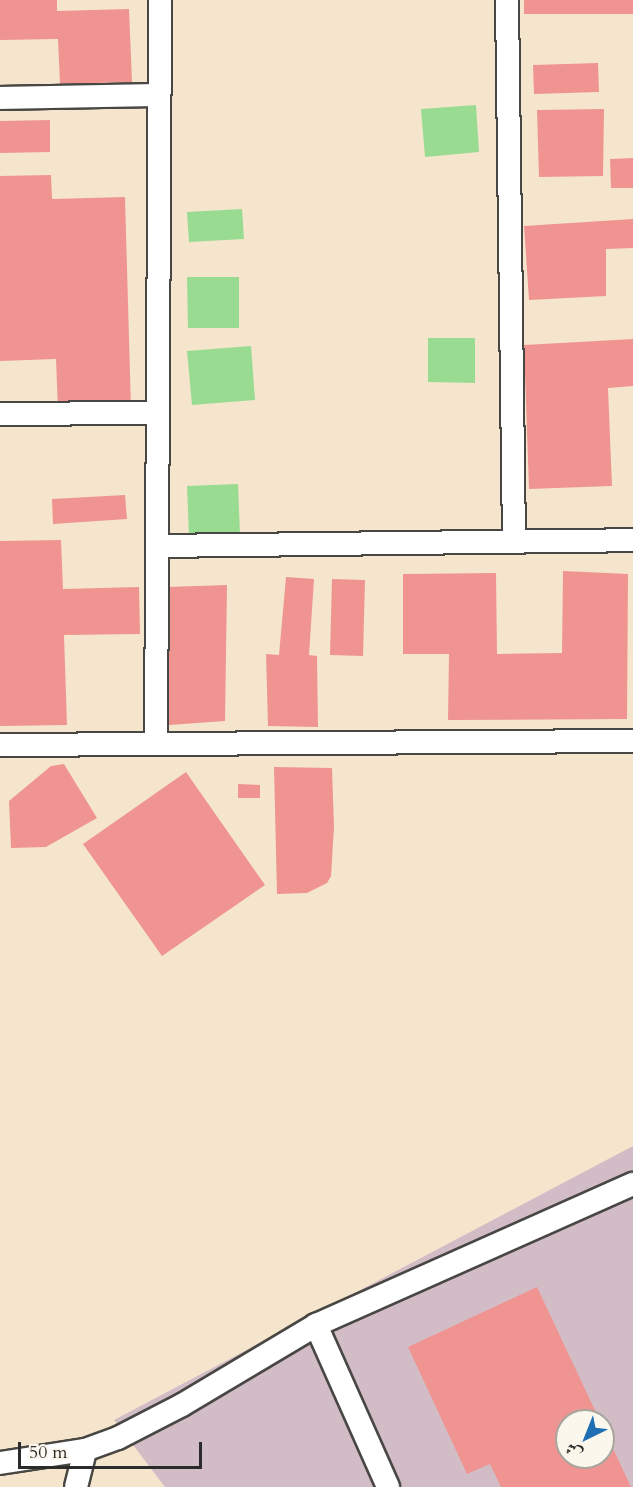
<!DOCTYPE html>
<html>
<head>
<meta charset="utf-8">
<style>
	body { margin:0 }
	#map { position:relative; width:633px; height:1487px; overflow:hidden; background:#f5e5cd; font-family:Cardo,Amiri,serif }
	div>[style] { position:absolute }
	.industrial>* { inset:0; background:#d2bdc7 }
	.green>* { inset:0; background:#9adb92 }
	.building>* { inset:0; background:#ef9491 }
	.roads { filter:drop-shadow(2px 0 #494743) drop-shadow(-2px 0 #494743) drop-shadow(0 2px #494743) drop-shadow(0 -2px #494743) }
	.minor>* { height:22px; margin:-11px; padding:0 11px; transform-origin:11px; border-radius:11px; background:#fff }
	span { translate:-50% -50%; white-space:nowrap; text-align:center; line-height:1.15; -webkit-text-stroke:4.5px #fbf7ec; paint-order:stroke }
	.north { position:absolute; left:555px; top:1409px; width:60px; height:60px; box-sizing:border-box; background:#fbf7ec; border:2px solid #a8a59f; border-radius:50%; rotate:223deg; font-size:16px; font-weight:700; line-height:24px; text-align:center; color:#2b2b2b }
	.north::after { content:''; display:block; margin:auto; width:21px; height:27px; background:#1f6fb2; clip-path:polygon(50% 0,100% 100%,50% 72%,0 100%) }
	.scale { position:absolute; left:18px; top:1442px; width:184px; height:27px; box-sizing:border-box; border:3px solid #2b2b2b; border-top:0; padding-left:8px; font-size:18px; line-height:21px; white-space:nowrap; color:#2b2b2b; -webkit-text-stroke:4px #fbf7ec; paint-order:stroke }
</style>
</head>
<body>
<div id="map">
	<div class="industrial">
		<div style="clip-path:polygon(evenodd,633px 1146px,633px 1487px,165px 1487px,114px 1420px,633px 1146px,567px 1421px,603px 1421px,603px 1457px,567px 1457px,567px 1421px)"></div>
	</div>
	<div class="green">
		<div style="clip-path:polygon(476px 105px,479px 152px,425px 157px,421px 109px)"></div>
		<div style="clip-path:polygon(242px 209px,244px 239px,189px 242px,187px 212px)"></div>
		<div style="clip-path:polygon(187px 277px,239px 277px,239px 328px,188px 328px)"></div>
		<div style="clip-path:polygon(428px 338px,475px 338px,475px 383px,428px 382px)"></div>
		<div style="clip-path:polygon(251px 346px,255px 400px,192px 405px,187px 351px)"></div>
		<div style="clip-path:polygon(238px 484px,240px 535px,189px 537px,187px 486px)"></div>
	</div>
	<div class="building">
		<div style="clip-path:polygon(0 0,57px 0,57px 11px,129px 9px,132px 82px,60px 84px,58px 39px,0 40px)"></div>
		<div style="clip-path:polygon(524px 0,633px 0,633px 14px,524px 14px)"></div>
		<div style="clip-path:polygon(598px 63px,599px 92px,534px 94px,533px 65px)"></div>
		<div style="clip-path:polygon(604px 109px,603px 176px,539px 177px,537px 110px)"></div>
		<div style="clip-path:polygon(50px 120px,50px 152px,0 153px,0 121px)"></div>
		<div style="clip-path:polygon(633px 158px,633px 188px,611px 188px,610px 159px)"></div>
		<div style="clip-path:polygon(51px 175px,52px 199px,125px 197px,131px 409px,58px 411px,56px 359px,0 361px,0 176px)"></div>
		<div style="clip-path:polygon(633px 219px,633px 248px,606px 249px,606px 296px,529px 300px,524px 226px)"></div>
		<div style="clip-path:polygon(633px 339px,633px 386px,608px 388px,612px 486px,529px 489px,524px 345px)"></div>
		<div style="clip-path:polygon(125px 495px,127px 519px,53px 524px,52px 499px)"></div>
		<div style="clip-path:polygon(61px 540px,63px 589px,139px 587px,140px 634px,64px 635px,67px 725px,0 726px,0 541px)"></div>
		<div style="clip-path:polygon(563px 571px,628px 574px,627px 719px,448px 720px,449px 654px,403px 654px,403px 574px,496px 573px,497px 654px,562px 653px)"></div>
		<div style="clip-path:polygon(286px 577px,314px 579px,309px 655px,317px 656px,318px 727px,268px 726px,266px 654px,279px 655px)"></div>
		<div style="clip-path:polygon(332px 579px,365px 580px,363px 656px,330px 655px)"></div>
		<div style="clip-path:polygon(227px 585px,225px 721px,169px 725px,167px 587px)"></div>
		<div style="clip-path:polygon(64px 764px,97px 818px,46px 847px,11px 848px,9px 801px,51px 766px)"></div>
		<div style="clip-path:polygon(274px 767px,332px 768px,334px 827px,331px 876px,327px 883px,307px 893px,277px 894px)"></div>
		<div style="clip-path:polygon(186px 772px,265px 885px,162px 956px,83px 844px)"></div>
		<div style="clip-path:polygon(238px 784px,260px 785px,260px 798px,238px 798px)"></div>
		<div style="clip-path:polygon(537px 1287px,600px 1421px,567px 1421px,567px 1457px,603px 1457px,603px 1427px,631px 1487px,501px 1487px,490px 1464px,467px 1474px,408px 1347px)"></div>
	</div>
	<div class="roads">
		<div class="minor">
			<div style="left:507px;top:0;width:542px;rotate:89.26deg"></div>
			<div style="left:0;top:98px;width:159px;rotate:-1.1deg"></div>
			<div style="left:0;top:414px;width:157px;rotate:-0.4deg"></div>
			<div style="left:157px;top:546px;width:476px;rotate:-0.7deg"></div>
			<div style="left:156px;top:744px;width:744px;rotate:-89.69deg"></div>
			<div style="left:0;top:745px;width:633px;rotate:-0.36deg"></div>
			<div style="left:316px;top:1325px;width:177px;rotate:66deg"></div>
			<div style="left:0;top:1463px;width:86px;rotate:-8.7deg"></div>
			<div style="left:85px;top:1450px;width:35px;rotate:-20deg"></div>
			<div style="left:118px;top:1438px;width:72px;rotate:-27.3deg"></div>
			<div style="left:182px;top:1405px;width:156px;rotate:-30.8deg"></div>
			<div style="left:316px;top:1325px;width:347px;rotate:-24deg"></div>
			<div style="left:76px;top:1487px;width:38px;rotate:-76deg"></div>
		</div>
	</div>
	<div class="north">ش</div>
	<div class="scale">50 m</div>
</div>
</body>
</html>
